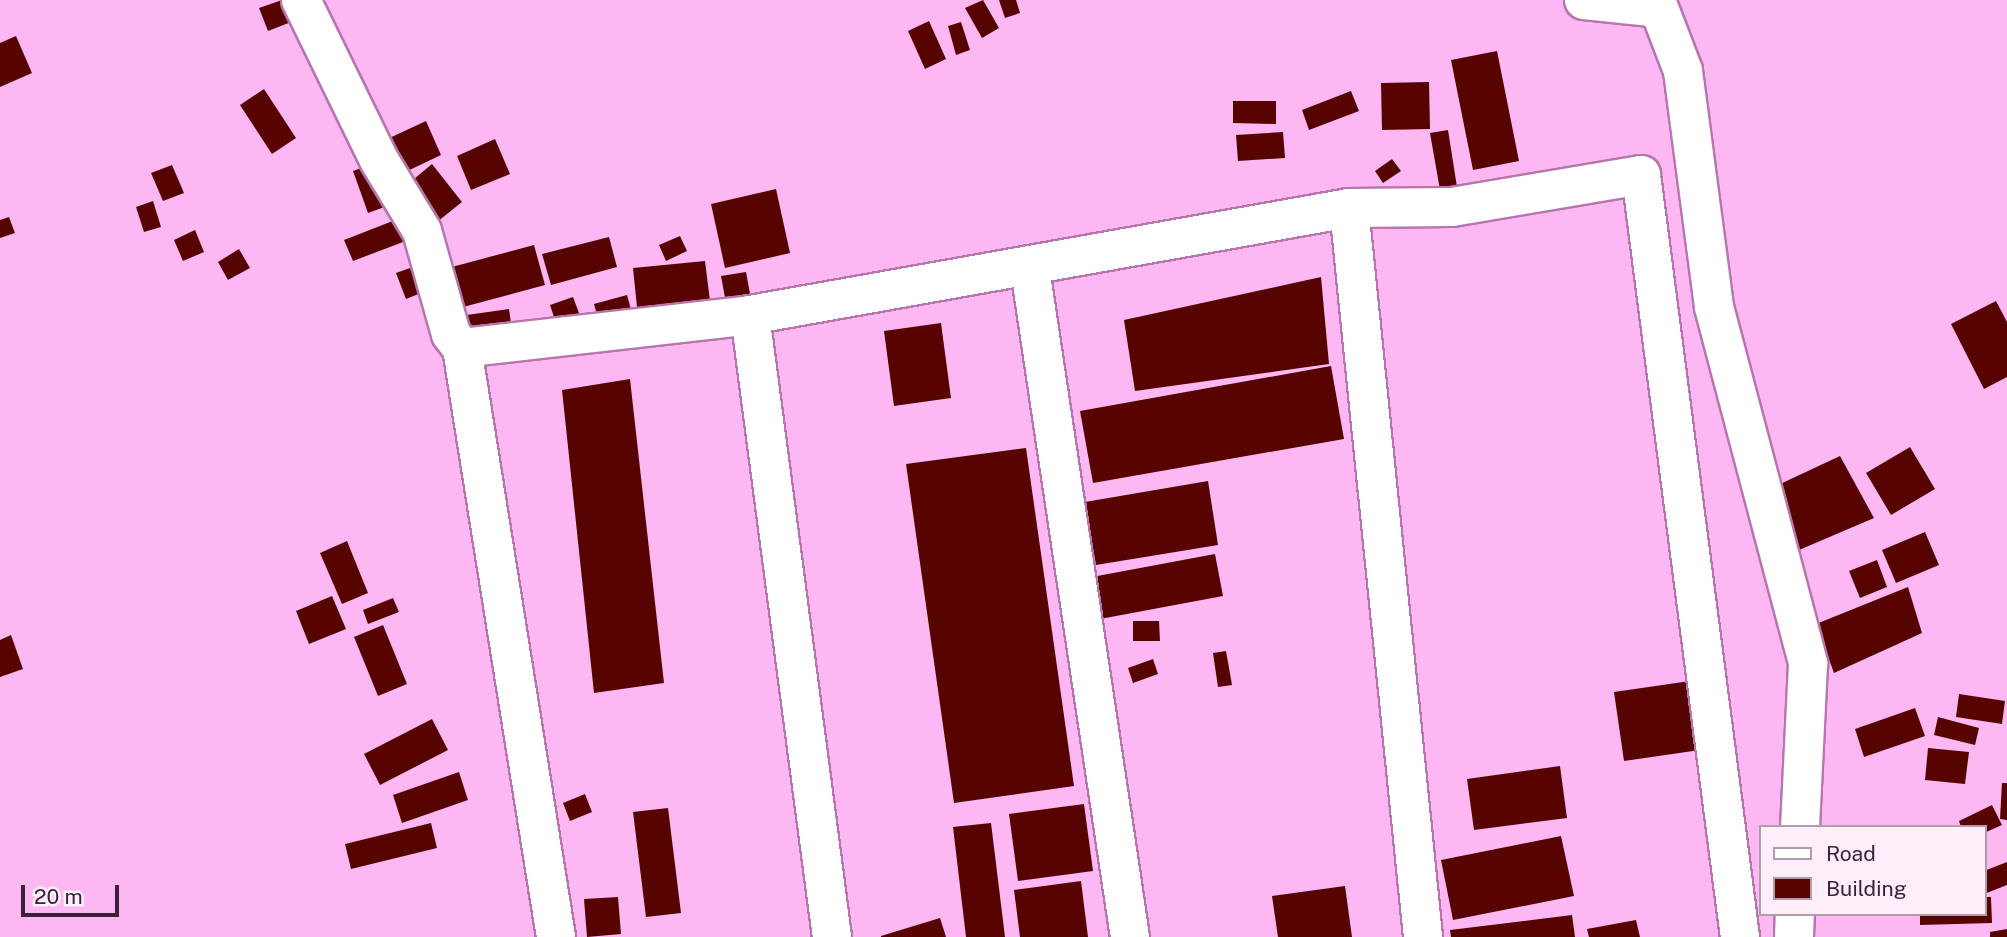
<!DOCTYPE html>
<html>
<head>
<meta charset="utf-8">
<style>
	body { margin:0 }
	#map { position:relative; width:2007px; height:937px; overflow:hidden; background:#fdb8f3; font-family:"Public Sans",sans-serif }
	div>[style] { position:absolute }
	.building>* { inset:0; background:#570400 }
	.roads { filter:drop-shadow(2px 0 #b676ad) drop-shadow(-2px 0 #b676ad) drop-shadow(0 2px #b676ad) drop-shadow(0 -2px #b676ad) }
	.minor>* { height:38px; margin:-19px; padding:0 19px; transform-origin:19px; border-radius:19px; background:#fff }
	span { translate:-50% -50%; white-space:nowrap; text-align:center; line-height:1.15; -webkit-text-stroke:7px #fdeefa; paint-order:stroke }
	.legend { position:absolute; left:1759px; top:825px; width:228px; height:91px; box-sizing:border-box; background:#fdeefa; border:2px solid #af9cac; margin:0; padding:9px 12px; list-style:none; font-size:21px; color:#3b2138 }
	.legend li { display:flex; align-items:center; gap:14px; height:35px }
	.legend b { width:35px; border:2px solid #af9cac }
	.scale { position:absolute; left:21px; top:885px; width:98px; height:32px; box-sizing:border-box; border:4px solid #3b2138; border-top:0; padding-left:9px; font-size:21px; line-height:24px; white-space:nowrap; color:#3b2138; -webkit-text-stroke:5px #fdeefa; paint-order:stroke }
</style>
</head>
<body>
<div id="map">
	<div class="building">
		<div style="clip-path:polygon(282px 0,291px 22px,268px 31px,259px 8px)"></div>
		<div style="clip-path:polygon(983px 0,999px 28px,982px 38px,965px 8px)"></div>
		<div style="clip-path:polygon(999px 0,1016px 0,1020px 13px,1005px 18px)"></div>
		<div style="clip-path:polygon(929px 21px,946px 59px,925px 69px,908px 31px)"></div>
		<div style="clip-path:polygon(961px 22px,970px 50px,956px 55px,948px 26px)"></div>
		<div style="clip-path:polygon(16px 36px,32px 73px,0 87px,0 43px)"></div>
		<div style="clip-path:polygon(1497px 51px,1519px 161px,1473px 170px,1451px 60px)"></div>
		<div style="clip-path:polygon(1429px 82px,1430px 129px,1382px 130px,1381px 83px)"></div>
		<div style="clip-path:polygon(264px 89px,296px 138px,272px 154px,240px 105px)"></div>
		<div style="clip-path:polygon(1351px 91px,1359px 111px,1309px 130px,1302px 110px)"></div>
		<div style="clip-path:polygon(1233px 101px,1276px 101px,1276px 124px,1233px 123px)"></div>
		<div style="clip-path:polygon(426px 121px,441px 155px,399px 175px,383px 141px)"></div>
		<div style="clip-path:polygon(1448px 130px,1457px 187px,1440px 190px,1430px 133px)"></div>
		<div style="clip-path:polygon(1283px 132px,1285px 158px,1238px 161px,1236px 135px)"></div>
		<div style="clip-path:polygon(495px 139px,510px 174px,471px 190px,457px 156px)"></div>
		<div style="clip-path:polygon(1392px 159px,1401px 171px,1383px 183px,1375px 171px)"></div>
		<div style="clip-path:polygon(374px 163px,390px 205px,368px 213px,353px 171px)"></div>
		<div style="clip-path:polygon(432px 164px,462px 202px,432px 226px,402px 189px)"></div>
		<div style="clip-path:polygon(172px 165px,184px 193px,163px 201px,151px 173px)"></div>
		<div style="clip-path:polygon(776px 189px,790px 253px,725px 268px,711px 204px)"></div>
		<div style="clip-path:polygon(153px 201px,161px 227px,144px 232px,136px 207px)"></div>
		<div style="clip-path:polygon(9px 217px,15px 233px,0 238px,0 220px)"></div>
		<div style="clip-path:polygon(403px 217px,411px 239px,353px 261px,344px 240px)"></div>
		<div style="clip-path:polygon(195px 230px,204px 252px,183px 261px,174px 240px)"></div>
		<div style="clip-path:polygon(680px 236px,687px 251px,666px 261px,659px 245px)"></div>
		<div style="clip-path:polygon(609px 237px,617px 267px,551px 285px,542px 254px)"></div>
		<div style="clip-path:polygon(534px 245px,545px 285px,448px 311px,437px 271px)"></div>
		<div style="clip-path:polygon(239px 249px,250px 268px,228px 280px,218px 262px)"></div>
		<div style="clip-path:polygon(705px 261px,711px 309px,638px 317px,633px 268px)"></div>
		<div style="clip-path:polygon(410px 268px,421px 293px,406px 299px,396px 273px)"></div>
		<div style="clip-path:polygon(746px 272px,751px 299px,726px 303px,721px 276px)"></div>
		<div style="clip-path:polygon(1321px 277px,1329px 364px,1135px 391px,1124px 320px)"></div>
		<div style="clip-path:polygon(627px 295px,632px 313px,599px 322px,594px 304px)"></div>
		<div style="clip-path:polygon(573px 297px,582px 321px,558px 329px,550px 305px)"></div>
		<div style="clip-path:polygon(1996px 301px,2007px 322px,2007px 377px,1984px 389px,1951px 324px)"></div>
		<div style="clip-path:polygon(509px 309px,513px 338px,465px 345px,460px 316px)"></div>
		<div style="clip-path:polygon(941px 323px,951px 398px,894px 406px,884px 331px)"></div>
		<div style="clip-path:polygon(1331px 366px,1344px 439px,1093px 483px,1080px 411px)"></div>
		<div style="clip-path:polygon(630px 379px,664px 683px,594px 693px,562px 390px)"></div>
		<div style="clip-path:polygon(1910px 447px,1935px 489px,1891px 515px,1866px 473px)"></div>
		<div style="clip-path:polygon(1026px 448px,1074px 786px,954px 803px,906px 464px)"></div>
		<div style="clip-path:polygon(1840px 456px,1874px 518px,1792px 553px,1778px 485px)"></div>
		<div style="clip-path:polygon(1208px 481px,1218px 545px,1096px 565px,1085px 502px)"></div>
		<div style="clip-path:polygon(1925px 532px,1939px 565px,1896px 583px,1882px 550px)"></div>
		<div style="clip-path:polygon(347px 541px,368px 593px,342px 604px,320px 553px)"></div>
		<div style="clip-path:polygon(1215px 554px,1223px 596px,1100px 619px,1092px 577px)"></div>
		<div style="clip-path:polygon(1877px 560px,1887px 587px,1860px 598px,1849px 571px)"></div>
		<div style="clip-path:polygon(1908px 587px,1922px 633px,1834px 673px,1816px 624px)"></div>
		<div style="clip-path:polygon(332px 596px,346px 629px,309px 644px,296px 611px)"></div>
		<div style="clip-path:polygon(393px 598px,399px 612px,368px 624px,363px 610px)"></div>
		<div style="clip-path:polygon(1133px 621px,1159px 621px,1160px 641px,1133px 641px)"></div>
		<div style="clip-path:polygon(383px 625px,407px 684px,378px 696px,354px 637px)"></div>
		<div style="clip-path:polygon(11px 635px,23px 669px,0 677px,0 640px)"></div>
		<div style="clip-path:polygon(1226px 651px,1232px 685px,1218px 687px,1213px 653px)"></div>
		<div style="clip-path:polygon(1153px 659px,1158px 674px,1133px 683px,1128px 668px)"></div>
		<div style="clip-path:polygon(1690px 681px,1700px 750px,1624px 761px,1614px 692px)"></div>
		<div style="clip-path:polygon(1959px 694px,2005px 701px,2002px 724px,1956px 717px)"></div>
		<div style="clip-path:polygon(1915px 708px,1925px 736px,1864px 757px,1855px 729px)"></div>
		<div style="clip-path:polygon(1938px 717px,1979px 728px,1975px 745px,1934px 735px)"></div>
		<div style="clip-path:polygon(432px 719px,448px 750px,380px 785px,364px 754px)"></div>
		<div style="clip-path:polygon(1928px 748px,1969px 752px,1965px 784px,1925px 780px)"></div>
		<div style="clip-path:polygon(1560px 766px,1567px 818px,1474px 830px,1467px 779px)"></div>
		<div style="clip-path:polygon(459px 772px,468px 800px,402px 823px,393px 795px)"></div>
		<div style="clip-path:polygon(2002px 783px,2007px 783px,2007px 820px,2000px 819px)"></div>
		<div style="clip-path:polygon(585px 794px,592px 812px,570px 821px,563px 803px)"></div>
		<div style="clip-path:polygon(1084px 804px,1093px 871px,1018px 881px,1009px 814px)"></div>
		<div style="clip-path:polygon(1992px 805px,2002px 825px,1984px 833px,1984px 827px,1961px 827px,1959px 821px)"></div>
		<div style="clip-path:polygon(668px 808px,681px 913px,646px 917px,633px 812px)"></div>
		<div style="clip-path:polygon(431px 823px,437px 848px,351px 869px,345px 844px)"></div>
		<div style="clip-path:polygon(991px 823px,1005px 937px,966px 937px,953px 827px)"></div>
		<div style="clip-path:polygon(1561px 836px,1574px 896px,1453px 920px,1441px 860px)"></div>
		<div style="clip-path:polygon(2007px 862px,2007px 885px,1984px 894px,1984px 871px)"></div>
		<div style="clip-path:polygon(1081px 881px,1088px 937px,1020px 937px,1014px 890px)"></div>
		<div style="clip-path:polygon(1345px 886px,1352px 937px,1278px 937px,1272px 896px)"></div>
		<div style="clip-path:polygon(618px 897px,621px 934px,587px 937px,584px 899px)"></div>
		<div style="clip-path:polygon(1984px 897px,1991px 897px,1992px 923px,1920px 925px,1920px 914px,1984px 914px)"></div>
		<div style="clip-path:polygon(1572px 915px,1575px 937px,1451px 937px,1450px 930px)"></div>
		<div style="clip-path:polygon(940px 918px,946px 937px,881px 937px,881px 936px)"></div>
		<div style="clip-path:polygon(1636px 920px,1640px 937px,1589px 937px,1587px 929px)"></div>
		<div style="clip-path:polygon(2007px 929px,2007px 937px,1990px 937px,1990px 932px)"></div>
	</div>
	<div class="roads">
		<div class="minor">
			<div style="left:301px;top:0;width:178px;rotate:64deg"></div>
			<div style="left:379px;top:160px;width:83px;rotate:58.8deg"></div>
			<div style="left:422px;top:231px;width:107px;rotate:74.3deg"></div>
			<div style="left:451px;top:334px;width:18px;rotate:52deg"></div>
			<div style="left:1584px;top:0;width:75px;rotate:6.1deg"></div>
			<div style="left:1659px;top:8px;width:67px;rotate:69.1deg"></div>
			<div style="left:1683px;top:71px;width:238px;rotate:82.5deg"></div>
			<div style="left:1714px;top:307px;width:369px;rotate:75.2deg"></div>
			<div style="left:1808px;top:664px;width:163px;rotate:92.8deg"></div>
			<div style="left:1349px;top:208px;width:103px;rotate:-0.6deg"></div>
			<div style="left:1452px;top:207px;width:192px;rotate:-9.6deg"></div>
			<div style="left:1641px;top:175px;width:768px;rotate:82.6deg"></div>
			<div style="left:1030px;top:269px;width:675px;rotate:81.49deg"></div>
			<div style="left:750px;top:315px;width:627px;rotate:82.49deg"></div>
			<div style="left:556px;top:937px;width:596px;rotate:-99.07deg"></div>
			<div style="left:462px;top:348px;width:290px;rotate:-6.5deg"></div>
			<div style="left:750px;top:315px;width:608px;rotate:-10.13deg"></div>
			<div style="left:1349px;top:208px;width:733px;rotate:84.2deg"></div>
			<div style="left:1794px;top:937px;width:23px;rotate:-88deg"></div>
		</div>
	</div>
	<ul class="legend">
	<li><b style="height:9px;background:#fff"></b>Road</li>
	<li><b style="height:19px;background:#570400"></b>Building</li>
	</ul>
	<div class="scale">20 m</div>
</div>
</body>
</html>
